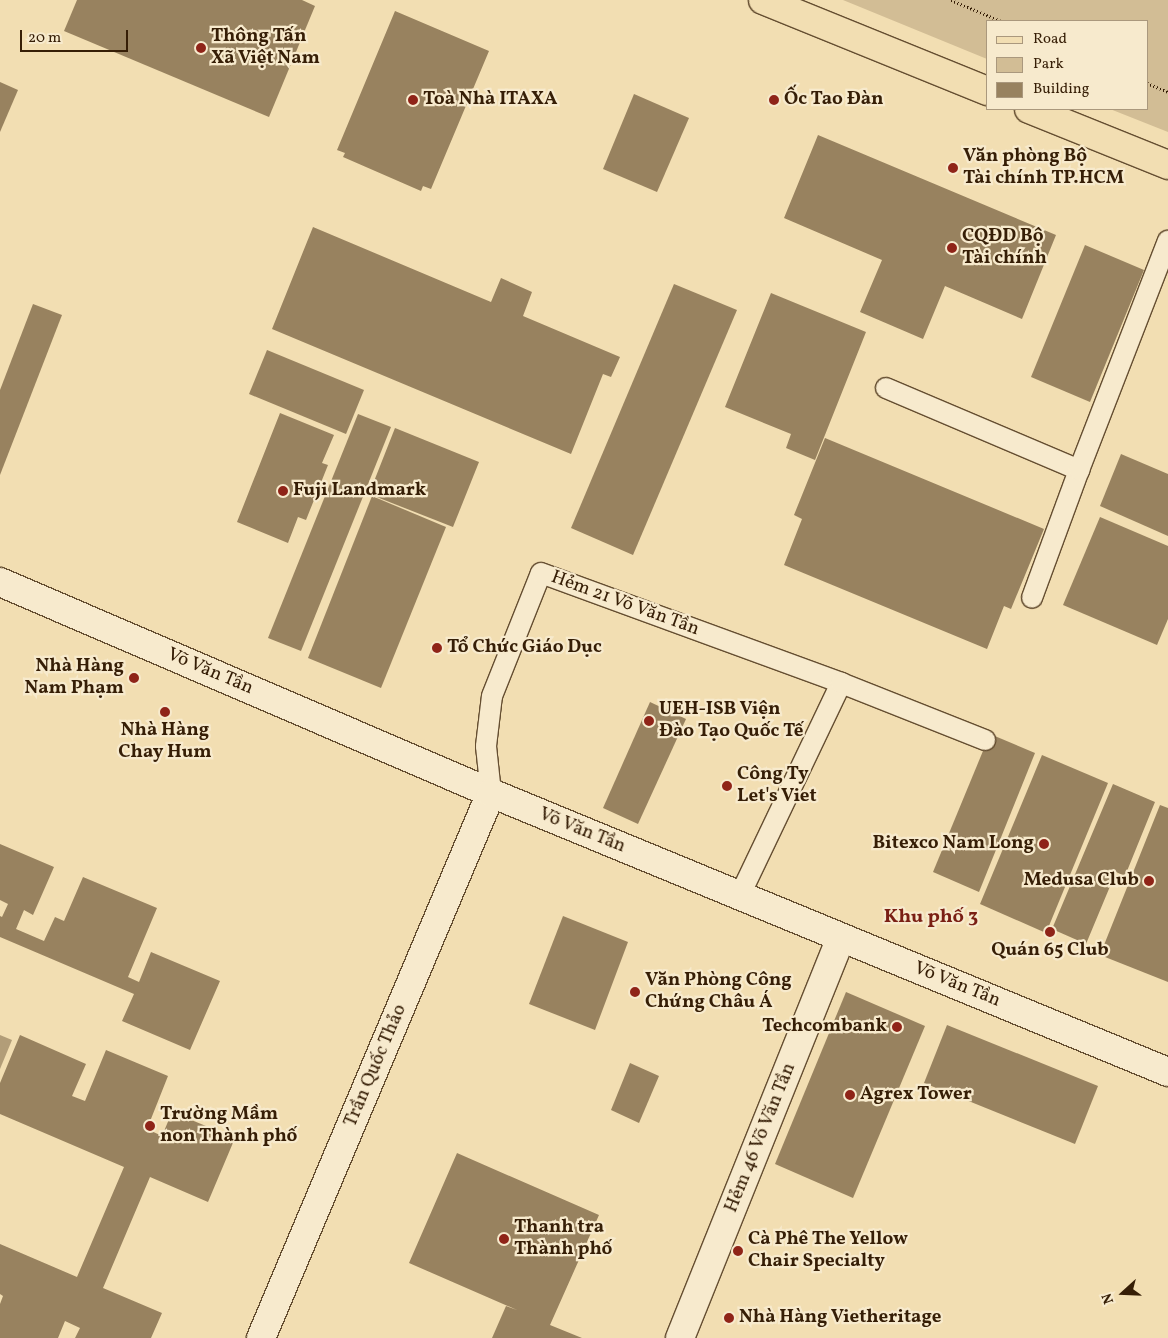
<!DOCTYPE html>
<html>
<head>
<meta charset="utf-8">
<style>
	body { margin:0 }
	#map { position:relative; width:1168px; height:1338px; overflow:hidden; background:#f2deb2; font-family:Vollkorn,serif }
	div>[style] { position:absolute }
	.green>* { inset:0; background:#d2bd95 }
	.water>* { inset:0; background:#b29d78 }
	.building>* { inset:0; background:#98825f }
	.path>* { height:3px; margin-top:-1.5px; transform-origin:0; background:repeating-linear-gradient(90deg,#361e06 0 1px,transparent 0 3.5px) }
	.roads { filter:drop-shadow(1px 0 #654e31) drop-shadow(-1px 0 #654e31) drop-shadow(0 1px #654e31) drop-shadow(0 -1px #654e31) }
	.service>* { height:20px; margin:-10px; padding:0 10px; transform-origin:10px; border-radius:10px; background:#f7eacd }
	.minor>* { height:28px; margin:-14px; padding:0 14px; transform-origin:14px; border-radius:14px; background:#f7eacd }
	.tertiary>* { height:28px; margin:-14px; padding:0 14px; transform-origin:14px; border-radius:14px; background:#f7eacd }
	.secondary>* { height:28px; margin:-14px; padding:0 14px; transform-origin:14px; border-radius:14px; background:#f7eacd }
	.primary>* { height:28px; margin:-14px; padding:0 14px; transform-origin:14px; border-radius:14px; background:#f2deb2 }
	.dots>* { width:14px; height:14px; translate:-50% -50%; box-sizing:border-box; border:2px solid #f7eacd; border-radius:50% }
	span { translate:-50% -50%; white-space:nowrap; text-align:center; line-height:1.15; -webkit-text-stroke:4.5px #f7eacd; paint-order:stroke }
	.poi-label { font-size:19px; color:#361e06; font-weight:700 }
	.left { translate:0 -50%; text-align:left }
	.right { translate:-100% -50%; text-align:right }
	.street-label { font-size:19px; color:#361e06 }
	.neighbourhood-label { font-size:20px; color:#7a1f14; font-weight:700 }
	.legend { position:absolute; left:986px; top:20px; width:162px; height:90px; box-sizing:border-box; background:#f7eacd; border:1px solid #aa987d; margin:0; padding:6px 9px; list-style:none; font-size:15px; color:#361e06 }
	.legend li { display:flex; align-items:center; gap:10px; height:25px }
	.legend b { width:25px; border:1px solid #aa987d }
	.north { position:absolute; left:1098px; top:1268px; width:50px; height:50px; -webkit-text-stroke:4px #f7eacd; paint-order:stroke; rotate:250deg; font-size:14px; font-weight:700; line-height:20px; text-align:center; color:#361e06 }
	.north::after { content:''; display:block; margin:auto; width:18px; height:22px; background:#361e06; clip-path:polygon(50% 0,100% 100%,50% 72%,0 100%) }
	.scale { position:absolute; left:20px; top:30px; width:108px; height:22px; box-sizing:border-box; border:2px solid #361e06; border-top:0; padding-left:6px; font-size:15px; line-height:18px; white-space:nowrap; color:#361e06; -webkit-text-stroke:4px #f7eacd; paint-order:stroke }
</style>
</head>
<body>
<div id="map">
	<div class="green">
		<div style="clip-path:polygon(843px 0,1168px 0,1168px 132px,1110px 109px,1147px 109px,1147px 21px,987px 21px,987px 59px)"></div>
	</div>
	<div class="water">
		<div style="clip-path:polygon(0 1035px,12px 1040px,0 1069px)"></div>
	</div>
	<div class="building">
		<div style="clip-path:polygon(77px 0,302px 0,315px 6px,269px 117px,64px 31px)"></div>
		<div style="clip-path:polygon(395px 11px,489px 51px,431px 189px,423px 186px,421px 191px,343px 157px,345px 153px,337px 150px)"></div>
		<div style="clip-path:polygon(0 82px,18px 90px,0 132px)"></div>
		<div style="clip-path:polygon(634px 94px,689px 118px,657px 192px,603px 169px)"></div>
		<div style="clip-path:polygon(818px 135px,1056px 235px,1022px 319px,945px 286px,923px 339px,860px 312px,882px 260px,784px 218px)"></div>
		<div style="clip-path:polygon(313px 227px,491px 302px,501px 278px,532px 292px,523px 316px,620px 357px,611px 377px,603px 374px,571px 454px,272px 329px)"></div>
		<div style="clip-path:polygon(1085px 245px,1144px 270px,1090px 402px,1031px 377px)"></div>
		<div style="clip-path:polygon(674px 284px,737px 310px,633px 555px,571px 528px)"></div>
		<div style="clip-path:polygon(771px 293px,866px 332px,815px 460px,786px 448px,791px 434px,725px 407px)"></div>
		<div style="clip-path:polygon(33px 304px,62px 315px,0 475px,0 390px)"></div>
		<div style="clip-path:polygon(267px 350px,364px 390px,346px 434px,249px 394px)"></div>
		<div style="clip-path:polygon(280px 413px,334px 435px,322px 463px,328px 465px,306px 520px,298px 517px,288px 543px,237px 522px)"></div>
		<div style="clip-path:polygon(358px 414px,391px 427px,301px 651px,268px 638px)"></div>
		<div style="clip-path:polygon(395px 428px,479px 462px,453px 527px,369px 494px)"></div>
		<div style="clip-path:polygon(825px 438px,1044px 529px,1011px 609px,1004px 606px,987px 649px,784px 565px,802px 519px,794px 515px)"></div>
		<div style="clip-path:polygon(1121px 454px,1168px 474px,1168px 536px,1100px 506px)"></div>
		<div style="clip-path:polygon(372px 496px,446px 527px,381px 688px,308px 658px)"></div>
		<div style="clip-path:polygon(1100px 517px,1168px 546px,1168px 619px,1157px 645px,1063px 605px)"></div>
		<div style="clip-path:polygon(650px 702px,686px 719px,638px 824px,603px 808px)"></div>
		<div style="clip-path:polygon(990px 734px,1035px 753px,979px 892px,933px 872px)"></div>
		<div style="clip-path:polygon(1042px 755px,1108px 783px,1046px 933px,980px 904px)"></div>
		<div style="clip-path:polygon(1113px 784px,1155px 802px,1125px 876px,1116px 872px,1086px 944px,1052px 929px)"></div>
		<div style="clip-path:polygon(1160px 805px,1168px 808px,1168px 982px,1100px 955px)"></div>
		<div style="clip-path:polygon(0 844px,54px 867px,33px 915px,24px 910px,16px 929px,44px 941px,55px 917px,64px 921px,83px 877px,157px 908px,128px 977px,139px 982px,151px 952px,220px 981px,190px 1050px,122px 1021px,134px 994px,0 937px,0 916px,2px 917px,8px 904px,0 900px)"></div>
		<div style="clip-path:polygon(563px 916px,628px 942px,595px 1030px,529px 1004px)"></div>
		<div style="clip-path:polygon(846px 992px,925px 1026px,853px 1198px,775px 1164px)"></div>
		<div style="clip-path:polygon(947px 1025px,1098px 1086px,1075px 1144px,924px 1083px)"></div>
		<div style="clip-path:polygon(20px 1035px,86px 1064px,72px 1096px,85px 1101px,106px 1050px,168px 1076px,147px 1129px,162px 1136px,172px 1112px,235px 1138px,208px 1202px,150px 1177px,103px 1288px,162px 1313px,151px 1338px,75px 1338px,80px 1328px,65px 1321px,58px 1338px,0 1338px,0 1304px,3px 1296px,0 1294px,0 1244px,77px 1277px,124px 1167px,0 1114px,0 1083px)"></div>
		<div style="clip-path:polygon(630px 1063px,659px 1076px,639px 1123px,611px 1110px)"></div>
		<div style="clip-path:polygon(457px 1153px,599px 1215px,550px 1325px,582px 1338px,492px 1338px,506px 1306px,517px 1310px,409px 1263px)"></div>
	</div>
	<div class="path">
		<div style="left:951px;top:0;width:54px;rotate:22.8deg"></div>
		<div style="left:1147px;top:83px;width:23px;rotate:23deg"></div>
	</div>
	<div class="roads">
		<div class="service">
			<div style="left:886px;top:388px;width:210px;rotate:23deg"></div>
			<div style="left:1079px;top:470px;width:136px;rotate:110.2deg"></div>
			<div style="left:1079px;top:470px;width:246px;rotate:-68.8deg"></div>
			<div style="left:491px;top:793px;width:47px;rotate:-96.1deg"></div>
			<div style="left:486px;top:746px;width:50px;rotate:-83.2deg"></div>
			<div style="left:492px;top:696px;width:132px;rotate:-68.3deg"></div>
			<div style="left:541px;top:573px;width:320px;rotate:20.1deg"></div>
			<div style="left:740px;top:895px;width:235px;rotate:-64.5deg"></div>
			<div style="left:841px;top:683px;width:155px;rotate:21.6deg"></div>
		</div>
		<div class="minor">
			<div style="left:680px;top:1338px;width:431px;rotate:-68.1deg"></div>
		</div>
		<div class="tertiary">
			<div style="left:261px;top:1338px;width:592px;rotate:-67.12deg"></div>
		</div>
		<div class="secondary">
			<div style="left:0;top:582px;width:534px;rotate:23.25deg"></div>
			<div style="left:491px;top:793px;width:732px;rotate:22.4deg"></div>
		</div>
		<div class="primary">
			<div style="left:763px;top:0;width:242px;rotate:22.1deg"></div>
			<div style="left:1029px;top:109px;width:150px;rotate:21.9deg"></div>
		</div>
	</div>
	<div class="dots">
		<div style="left:201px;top:48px;background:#8f2418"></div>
		<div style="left:413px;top:100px;background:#8f2418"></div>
		<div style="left:774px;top:100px;background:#8f2418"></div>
		<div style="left:953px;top:168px;background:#8f2418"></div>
		<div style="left:952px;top:248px;background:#8f2418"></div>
		<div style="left:283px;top:491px;background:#8f2418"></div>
		<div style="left:437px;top:648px;background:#8f2418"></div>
		<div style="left:134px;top:678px;background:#8f2418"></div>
		<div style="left:165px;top:712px;background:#8f2418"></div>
		<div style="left:649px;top:721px;background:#8f2418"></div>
		<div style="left:727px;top:786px;background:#8f2418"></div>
		<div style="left:1044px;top:844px;background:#8f2418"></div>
		<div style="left:1149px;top:881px;background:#8f2418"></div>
		<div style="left:1050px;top:932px;background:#8f2418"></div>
		<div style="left:635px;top:992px;background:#8f2418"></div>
		<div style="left:897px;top:1027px;background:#8f2418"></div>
		<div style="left:850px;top:1095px;background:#8f2418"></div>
		<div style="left:150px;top:1126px;background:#8f2418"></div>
		<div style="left:504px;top:1239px;background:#8f2418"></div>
		<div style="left:738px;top:1251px;background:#8f2418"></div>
		<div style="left:729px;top:1318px;background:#8f2418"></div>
	</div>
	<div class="poi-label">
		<span class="left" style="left:211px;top:48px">Thông Tấn<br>Xã Việt Nam</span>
		<span class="left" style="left:423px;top:100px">Toà Nhà ITAXA</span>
		<span class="left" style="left:784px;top:100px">Ốc Tao Đàn</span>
		<span class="left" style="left:963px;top:168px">Văn phòng Bộ<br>Tài chính TP.HCM</span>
		<span class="left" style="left:962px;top:248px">CQĐD Bộ<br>Tài chính</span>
		<span class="left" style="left:293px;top:491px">Fuji Landmark</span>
		<span class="left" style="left:447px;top:648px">Tổ Chức Giáo Dục</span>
		<span class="right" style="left:124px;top:678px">Nhà Hàng<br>Nam Phạm</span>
		<span class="left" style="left:659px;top:721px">UEH-ISB Viện<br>Đào Tạo Quốc Tế</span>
		<span style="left:165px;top:742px">Nhà Hàng<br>Chay Hum</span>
		<span class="left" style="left:737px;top:786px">Công Ty<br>Let's Viet</span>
		<span class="right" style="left:1034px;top:844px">Bitexco Nam Long</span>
		<span class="right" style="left:1139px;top:881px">Medusa Club</span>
		<span style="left:1050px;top:951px">Quán 65 Club</span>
		<span class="left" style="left:645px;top:992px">Văn Phòng Công<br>Chứng Châu Á</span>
		<span class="right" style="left:887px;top:1027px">Techcombank</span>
		<span class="left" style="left:860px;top:1095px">Agrex Tower</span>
		<span class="left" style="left:160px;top:1126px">Trường Mầm<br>non Thành phố</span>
		<span class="left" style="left:514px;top:1239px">Thanh tra<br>Thành phố</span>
		<span class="left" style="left:748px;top:1251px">Cà Phê The Yellow<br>Chair Specialty</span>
		<span class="left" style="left:739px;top:1318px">Nhà Hàng Vietheritage</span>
	</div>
	<div class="street-label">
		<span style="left:625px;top:604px;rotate:20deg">Hẻm 21 Võ Văn Tần</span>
		<span style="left:210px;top:672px;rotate:23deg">Võ Văn Tần</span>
		<span style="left:582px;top:831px;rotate:22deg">Võ Văn Tần</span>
		<span style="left:957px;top:985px;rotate:22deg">Võ Văn Tần</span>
		<span style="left:376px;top:1066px;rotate:-67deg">Trần Quốc Thảo</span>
		<span style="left:761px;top:1138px;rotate:-68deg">Hẻm 46 Võ Văn Tần</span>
	</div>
	<div class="neighbourhood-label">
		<span style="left:931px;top:917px">Khu phố 3</span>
	</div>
	<ul class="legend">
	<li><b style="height:6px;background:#f2deb2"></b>Road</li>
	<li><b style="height:14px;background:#d2bd95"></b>Park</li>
	<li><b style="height:14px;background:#98825f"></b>Building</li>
	</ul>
	<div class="north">N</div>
	<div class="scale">20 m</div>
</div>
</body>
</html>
